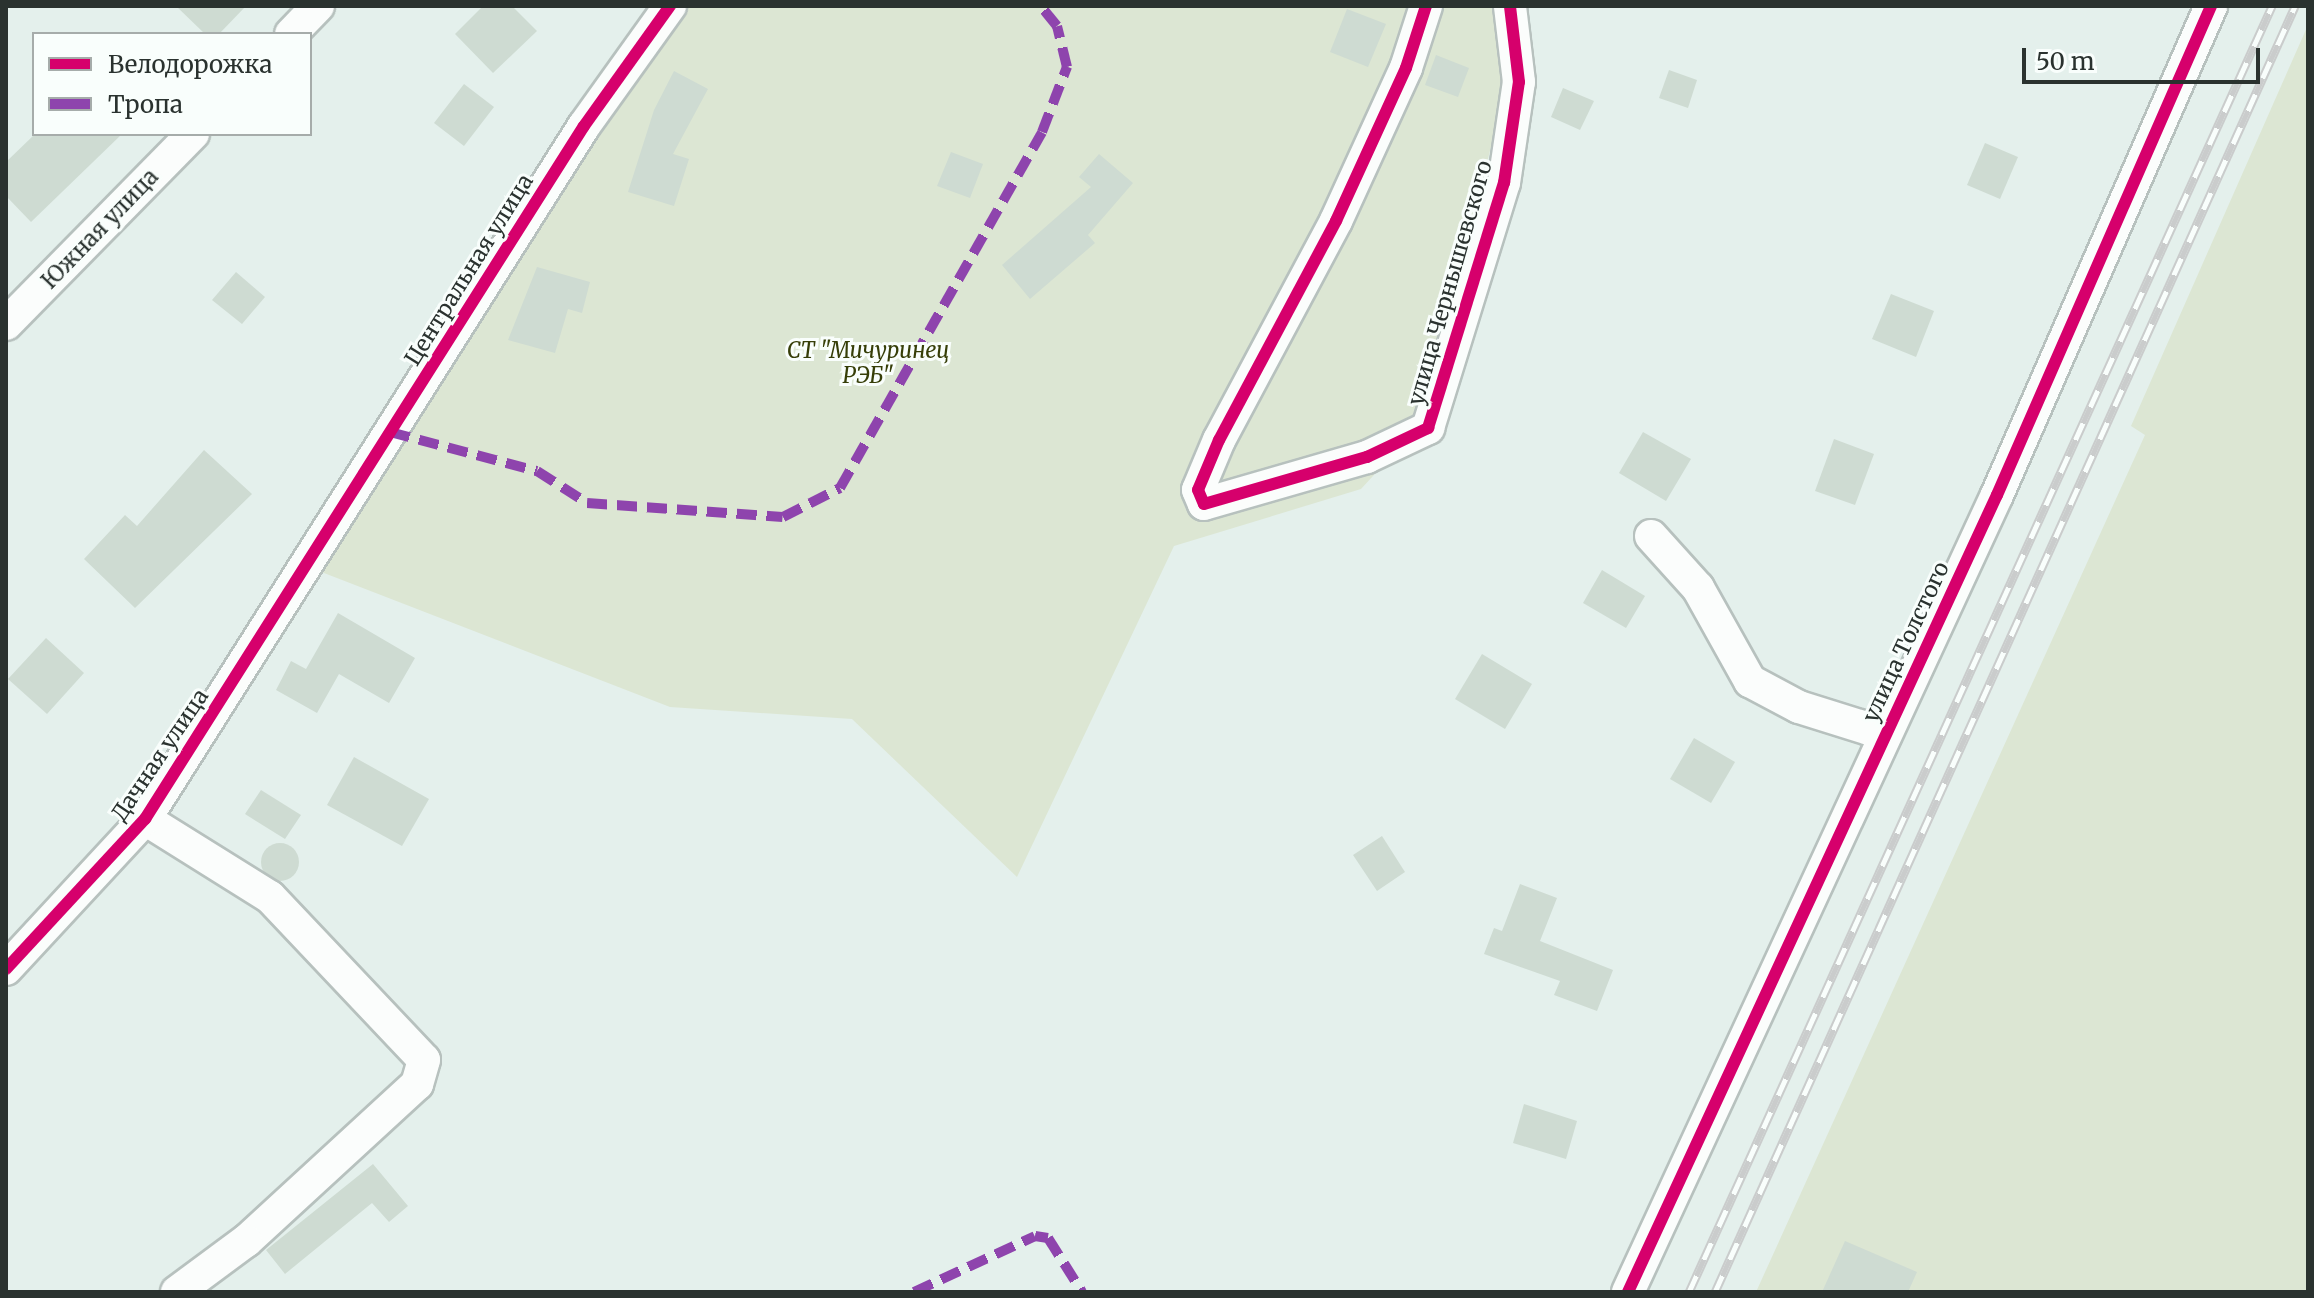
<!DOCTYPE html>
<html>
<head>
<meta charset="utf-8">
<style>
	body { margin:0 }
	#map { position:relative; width:2314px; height:1298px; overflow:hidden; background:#e4f0ec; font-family:Merriweather,serif }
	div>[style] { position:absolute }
	.green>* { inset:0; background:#dce6d3 }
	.building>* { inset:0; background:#cedbd2 }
	.round { border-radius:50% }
	.roads { filter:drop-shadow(2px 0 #b7c1be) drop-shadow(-2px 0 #b7c1be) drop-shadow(0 2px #b7c1be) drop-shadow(0 -2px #b7c1be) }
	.minor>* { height:32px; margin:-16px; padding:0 16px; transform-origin:16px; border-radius:16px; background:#fbfdfc }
	.rail>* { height:9px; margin-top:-4.5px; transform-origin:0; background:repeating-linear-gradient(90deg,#f9fefc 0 18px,#cacccc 0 36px); box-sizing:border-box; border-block:2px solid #cacccc }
	.quiet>* { height:10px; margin-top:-5px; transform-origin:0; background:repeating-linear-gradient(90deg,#8e44ad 0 20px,transparent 0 30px) }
	.cycleway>* { height:12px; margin:-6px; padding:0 6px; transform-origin:6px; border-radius:6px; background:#d6006c }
	span { translate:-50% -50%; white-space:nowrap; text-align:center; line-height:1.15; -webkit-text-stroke:6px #f9fefc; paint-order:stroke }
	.street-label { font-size:22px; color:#2a322f }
	.park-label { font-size:22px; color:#363e08; font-style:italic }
	.frame { position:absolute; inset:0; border:8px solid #2a322f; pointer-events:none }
	.legend { position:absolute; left:32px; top:32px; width:280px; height:104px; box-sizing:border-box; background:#f9fefc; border:2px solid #a6acaa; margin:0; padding:10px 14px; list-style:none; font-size:24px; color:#2a322f }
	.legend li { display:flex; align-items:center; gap:16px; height:40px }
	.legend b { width:40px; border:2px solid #a6acaa }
	.scale { position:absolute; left:2022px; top:48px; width:238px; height:36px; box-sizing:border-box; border:4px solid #2a322f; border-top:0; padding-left:10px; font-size:24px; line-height:28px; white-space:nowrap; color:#2a322f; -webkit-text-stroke:6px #f9fefc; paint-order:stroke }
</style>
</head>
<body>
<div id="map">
	<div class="green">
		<div style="clip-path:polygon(658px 6px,1497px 6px,1505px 92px,1420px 425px,1361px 489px,1174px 546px,1017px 877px,852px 719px,670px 707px,293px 561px)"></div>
		<div style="clip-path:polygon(2308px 25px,2308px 1292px,1756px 1292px,2145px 435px,2131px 426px)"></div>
	</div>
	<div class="building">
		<div style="clip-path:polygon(176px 6px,246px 6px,219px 34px,205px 34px)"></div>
		<div style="clip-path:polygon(483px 6px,512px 6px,537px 31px,493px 73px,455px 34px)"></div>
		<div style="clip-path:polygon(1347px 9px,1386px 24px,1368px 67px,1330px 52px)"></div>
		<div style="clip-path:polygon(1436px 55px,1469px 68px,1458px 97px,1425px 85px)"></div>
		<div style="clip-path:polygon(1669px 70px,1697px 80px,1688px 108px,1659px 98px)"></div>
		<div style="clip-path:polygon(674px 71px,708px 89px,673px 154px,689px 159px,674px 206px,628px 192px,654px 110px)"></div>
		<div style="clip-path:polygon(464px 84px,494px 107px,464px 146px,434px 123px)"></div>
		<div style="clip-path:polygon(1563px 88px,1594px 101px,1580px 130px,1551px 117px)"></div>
		<div style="clip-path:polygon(35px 134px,122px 134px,31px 222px,6px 196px,6px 162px)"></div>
		<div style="clip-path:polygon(1985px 143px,2018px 157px,2000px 199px,1967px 185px)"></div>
		<div style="clip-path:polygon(951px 152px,983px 164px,970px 198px,937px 186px)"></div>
		<div style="clip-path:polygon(1099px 154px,1133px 183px,1088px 235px,1095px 243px,1030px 299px,1002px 265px,1091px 187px,1079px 177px)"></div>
		<div style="clip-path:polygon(537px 267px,590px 282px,582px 313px,568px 309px,555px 353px,508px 340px)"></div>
		<div style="clip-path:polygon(236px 272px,265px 297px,242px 324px,212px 300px)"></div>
		<div style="clip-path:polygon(1891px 294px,1934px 311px,1916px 357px,1872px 339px)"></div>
		<div style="clip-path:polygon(1643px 432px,1691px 459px,1666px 501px,1619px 473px)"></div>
		<div style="clip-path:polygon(1834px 439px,1874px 454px,1855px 505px,1815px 491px)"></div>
		<div style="clip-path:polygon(204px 450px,252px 494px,135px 608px,84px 559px,125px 515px,137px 526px)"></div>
		<div style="clip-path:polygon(1602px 570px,1645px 596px,1626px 628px,1583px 603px)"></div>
		<div style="clip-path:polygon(338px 613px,415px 658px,389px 703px,339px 674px,317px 713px,276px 690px,291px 661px,306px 669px)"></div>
		<div style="clip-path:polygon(46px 638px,84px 673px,47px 714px,8px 679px)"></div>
		<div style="clip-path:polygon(1482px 654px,1532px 684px,1505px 729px,1455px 699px)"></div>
		<div style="clip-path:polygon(1694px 738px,1735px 762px,1711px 803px,1670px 779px)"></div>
		<div style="clip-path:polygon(354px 757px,429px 799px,402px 846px,327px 805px)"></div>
		<div style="clip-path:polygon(261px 790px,301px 815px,285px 839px,245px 814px)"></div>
		<div style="clip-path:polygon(1382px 836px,1405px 872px,1377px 891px,1353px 855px)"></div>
		<div class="round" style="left:261px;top:843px;width:38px;height:38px"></div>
		<div style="clip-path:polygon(1520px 884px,1557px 898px,1540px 941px,1613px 970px,1597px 1011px,1554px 995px,1560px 981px,1484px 954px,1494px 928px,1502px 931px)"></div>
		<div style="clip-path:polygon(1524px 1104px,1577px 1121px,1566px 1159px,1513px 1143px)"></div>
		<div style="clip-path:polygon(373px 1164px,408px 1206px,389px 1222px,372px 1203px,285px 1274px,266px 1250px)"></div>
		<div style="clip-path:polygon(1845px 1241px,1917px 1272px,1908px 1292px,1822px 1292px)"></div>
	</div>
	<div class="roads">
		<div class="minor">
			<div style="left:1426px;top:6px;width:65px;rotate:107.9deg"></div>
			<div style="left:1406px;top:68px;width:168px;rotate:114.6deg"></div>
			<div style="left:1336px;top:221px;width:248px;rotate:118.1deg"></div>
			<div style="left:1219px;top:440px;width:54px;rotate:112.8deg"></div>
			<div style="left:1198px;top:490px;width:15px;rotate:67deg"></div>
			<div style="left:1204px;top:504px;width:170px;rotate:-16.1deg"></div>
			<div style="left:1367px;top:457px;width:68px;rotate:-25.4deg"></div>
			<div style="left:1428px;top:428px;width:257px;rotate:-72.8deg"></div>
			<div style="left:1504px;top:183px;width:102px;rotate:-81.6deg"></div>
			<div style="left:1519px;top:82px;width:77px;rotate:-96.8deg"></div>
			<div style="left:291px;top:34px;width:39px;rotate:-46deg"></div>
			<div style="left:6px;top:324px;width:267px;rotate:-45.5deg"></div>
			<div style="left:1651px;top:536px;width:70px;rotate:47.9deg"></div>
			<div style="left:1698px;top:588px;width:107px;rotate:60.8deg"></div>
			<div style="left:1750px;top:681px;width:55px;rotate:28deg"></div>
			<div style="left:1799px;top:707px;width:90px;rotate:17.4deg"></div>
			<div style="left:145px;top:819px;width:147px;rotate:32deg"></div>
			<div style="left:270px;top:897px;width:224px;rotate:46.6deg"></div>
			<div style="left:424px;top:1060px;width:25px;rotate:106deg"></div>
			<div style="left:417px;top:1084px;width:232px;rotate:137.4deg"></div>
			<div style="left:246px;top:1241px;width:86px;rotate:143.5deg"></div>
			<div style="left:6px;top:969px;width:205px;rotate:-47.2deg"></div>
			<div style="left:145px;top:819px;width:820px;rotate:-57.65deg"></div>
			<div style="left:584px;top:126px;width:148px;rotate:-54.4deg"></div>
			<div style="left:1628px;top:1292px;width:878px;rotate:-65.16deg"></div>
			<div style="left:1997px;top:495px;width:534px;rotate:-66.36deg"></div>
		</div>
	</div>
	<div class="rail">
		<div style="left:1689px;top:1292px;width:1412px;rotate:-65.61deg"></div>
		<div style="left:1715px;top:1292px;width:1411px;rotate:-65.72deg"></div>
	</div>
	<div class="quiet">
		<div style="left:390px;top:432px;width:152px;rotate:14.9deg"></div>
		<div style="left:537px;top:471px;width:59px;rotate:32.6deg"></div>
		<div style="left:587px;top:503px;width:196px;rotate:4.1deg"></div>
		<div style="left:783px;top:517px;width:64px;rotate:-27deg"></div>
		<div style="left:840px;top:488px;width:409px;rotate:-60.4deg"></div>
		<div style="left:1042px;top:132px;width:70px;rotate:-69deg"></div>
		<div style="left:1067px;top:67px;width:42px;rotate:-103.7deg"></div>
		<div style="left:1057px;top:26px;width:26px;rotate:-129deg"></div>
		<div style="left:914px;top:1292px;width:133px;rotate:-24.8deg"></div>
		<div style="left:1035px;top:1236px;width:13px;rotate:9deg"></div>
		<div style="left:1048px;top:1238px;width:64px;rotate:57.8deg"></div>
	</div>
	<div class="cycleway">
		<div style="left:1426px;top:6px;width:65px;rotate:107.9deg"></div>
		<div style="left:1406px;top:68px;width:168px;rotate:114.6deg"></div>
		<div style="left:1336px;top:221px;width:248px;rotate:118.1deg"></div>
		<div style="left:1219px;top:440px;width:54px;rotate:112.8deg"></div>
		<div style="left:1198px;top:490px;width:15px;rotate:67deg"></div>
		<div style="left:1204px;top:504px;width:170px;rotate:-16.1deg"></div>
		<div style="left:1367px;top:457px;width:68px;rotate:-25.4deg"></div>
		<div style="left:1428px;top:428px;width:257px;rotate:-72.8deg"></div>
		<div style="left:1504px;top:183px;width:102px;rotate:-81.6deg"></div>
		<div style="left:1519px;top:82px;width:77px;rotate:-96.8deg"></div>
		<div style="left:6px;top:969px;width:205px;rotate:-47.2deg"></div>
		<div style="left:145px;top:819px;width:820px;rotate:-57.65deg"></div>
		<div style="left:584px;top:126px;width:148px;rotate:-54.4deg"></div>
		<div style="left:1628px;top:1292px;width:878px;rotate:-65.16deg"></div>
		<div style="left:1997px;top:495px;width:534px;rotate:-66.36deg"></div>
	</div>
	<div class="street-label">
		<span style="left:100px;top:229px;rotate:-46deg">Южная улица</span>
		<span style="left:469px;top:270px;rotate:-58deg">Центральная улица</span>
		<span style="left:1450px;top:283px;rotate:-74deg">улица Чернышевского</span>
		<span style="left:1906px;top:642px;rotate:-65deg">улица Толстого</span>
		<span style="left:160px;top:755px;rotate:-56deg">Дачная улица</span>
	</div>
	<div class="park-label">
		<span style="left:868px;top:363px">СТ "Мичуринец<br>РЭБ"</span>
	</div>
	<div class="frame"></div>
	<ul class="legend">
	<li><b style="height:10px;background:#d6006c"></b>Велодорожка</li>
	<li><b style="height:10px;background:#8e44ad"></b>Тропа</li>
	</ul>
	<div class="scale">50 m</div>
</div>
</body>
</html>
